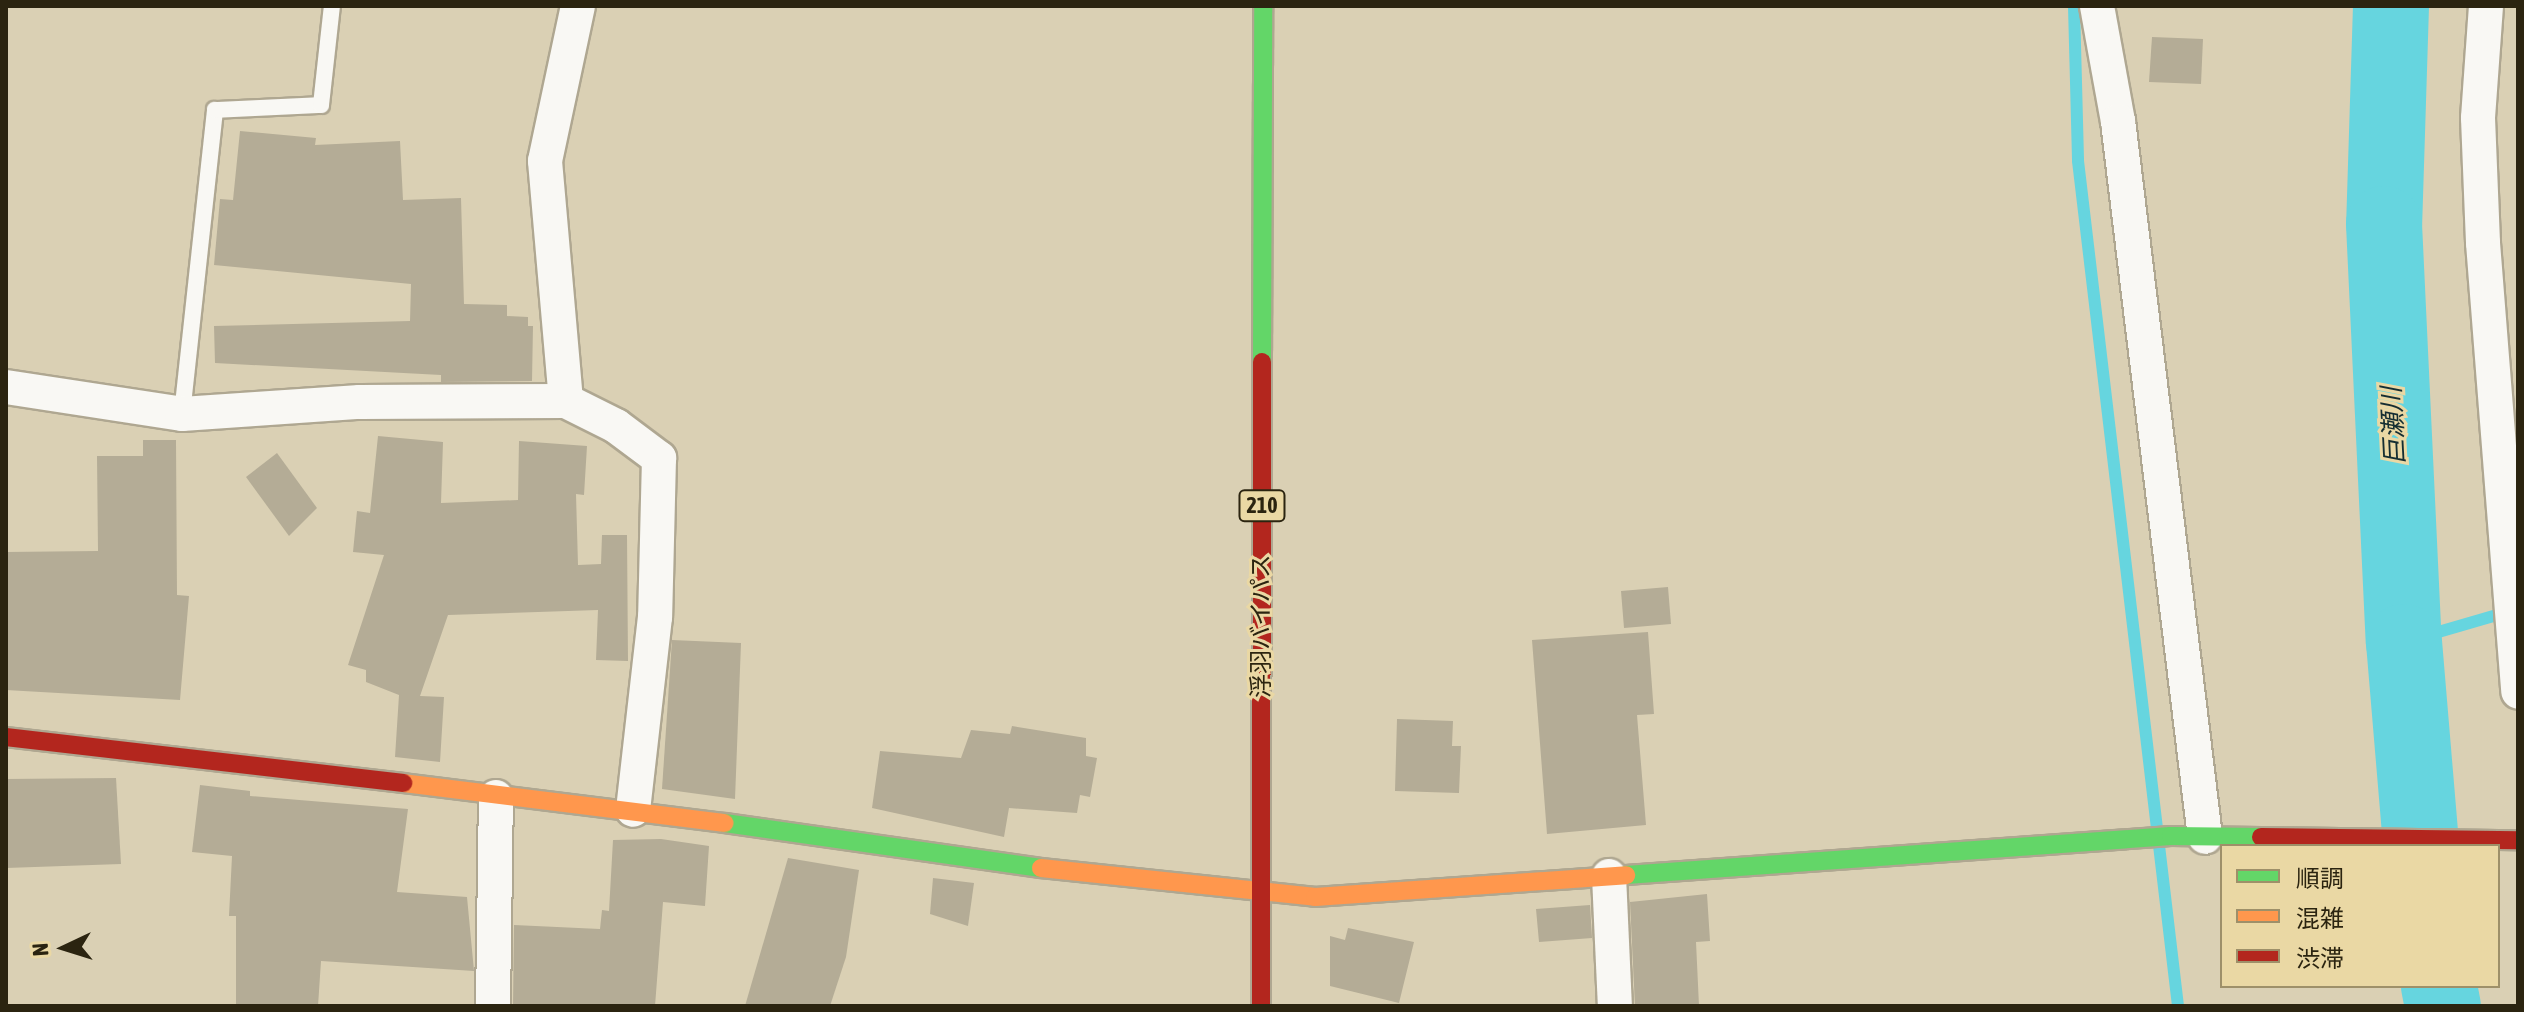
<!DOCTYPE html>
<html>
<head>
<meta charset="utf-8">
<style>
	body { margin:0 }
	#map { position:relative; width:2524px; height:1012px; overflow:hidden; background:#dad0b4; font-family:"Asap Condensed","Noto Sans JP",sans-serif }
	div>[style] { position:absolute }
	.stream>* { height:12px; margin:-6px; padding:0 6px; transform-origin:6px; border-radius:6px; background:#66d5df }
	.river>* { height:76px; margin:-38px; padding:0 38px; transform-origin:38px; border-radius:38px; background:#66d5df }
	.building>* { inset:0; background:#b4ac96 }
	.roads { filter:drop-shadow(2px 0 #afa791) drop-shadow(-2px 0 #afa791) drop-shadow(0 2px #afa791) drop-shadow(0 -2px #afa791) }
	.lane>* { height:16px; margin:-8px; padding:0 8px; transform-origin:8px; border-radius:8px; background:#f9f8f4 }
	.street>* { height:34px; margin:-17px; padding:0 17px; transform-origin:17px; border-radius:17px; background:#f9f8f4 }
	.fast>* { height:18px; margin:-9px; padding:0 9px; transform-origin:9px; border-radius:9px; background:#63d668 }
	.slow>* { height:18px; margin:-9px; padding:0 9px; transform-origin:9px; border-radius:9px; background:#ff974d }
	.jam>* { height:18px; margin:-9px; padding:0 9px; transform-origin:9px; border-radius:9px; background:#b3261e }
	span { translate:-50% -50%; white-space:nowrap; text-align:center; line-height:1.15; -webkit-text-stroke:6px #ead8a4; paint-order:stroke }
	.shield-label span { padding:2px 6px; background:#ead8a4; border:2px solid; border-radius:6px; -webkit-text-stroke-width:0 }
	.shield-label { font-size:22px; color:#2b2410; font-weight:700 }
	.street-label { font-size:24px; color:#2b2410 }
	.water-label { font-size:26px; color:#152e32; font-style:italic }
	.frame { position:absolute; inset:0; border:8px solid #2b2410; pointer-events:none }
	.legend { position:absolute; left:2220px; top:844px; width:280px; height:144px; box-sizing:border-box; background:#ead8a4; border:2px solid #9e9069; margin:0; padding:10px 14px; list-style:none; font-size:24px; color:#2b2410 }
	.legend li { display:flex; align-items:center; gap:16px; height:40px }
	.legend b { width:40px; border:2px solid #9e9069 }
	.north { position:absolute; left:24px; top:908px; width:80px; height:80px; -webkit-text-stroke:6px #ead8a4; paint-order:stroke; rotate:266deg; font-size:22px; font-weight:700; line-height:32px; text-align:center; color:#2b2410 }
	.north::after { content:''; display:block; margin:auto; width:28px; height:36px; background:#2b2410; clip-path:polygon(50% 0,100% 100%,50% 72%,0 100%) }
</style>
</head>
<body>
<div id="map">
	<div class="stream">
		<div style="left:2074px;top:6px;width:155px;rotate:88.5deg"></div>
		<div style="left:2078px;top:161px;width:851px;rotate:83.25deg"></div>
		<div style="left:2404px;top:642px;width:111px;rotate:-16.2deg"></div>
	</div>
	<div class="river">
		<div style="left:2391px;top:6px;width:218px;rotate:91.8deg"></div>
		<div style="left:2384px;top:224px;width:418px;rotate:87.3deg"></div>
		<div style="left:2404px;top:642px;width:205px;rotate:85.2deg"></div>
		<div style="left:2439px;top:986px;width:20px;rotate:79deg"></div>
	</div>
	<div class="building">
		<div style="clip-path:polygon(2152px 37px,2203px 39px,2201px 84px,2149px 82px)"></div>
		<div style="clip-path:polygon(240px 131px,316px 138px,315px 145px,400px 141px,403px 200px,461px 198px,464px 304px,507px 305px,507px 316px,528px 317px,528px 326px,533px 326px,532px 381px,441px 382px,441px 375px,215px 363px,214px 326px,410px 321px,411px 284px,214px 265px,220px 199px,233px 200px)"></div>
		<div style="clip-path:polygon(378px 436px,443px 442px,441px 503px,518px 500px,519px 441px,587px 446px,584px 495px,576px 494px,578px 565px,601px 564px,602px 535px,627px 535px,628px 661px,596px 660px,598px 610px,448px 615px,420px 696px,444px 697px,440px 762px,395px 757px,399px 695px,366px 682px,366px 670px,348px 665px,384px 555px,353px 552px,357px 511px,370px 513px)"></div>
		<div style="clip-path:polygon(143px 440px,176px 440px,177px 595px,189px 596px,180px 700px,6px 690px,6px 552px,98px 551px,97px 456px,143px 456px)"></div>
		<div style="clip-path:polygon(277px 453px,317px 508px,289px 536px,246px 477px)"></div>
		<div style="clip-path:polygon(1668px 587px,1671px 624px,1624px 628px,1621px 591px)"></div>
		<div style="clip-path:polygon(1648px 632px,1654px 714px,1637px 715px,1646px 825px,1547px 834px,1532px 640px)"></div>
		<div style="clip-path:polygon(672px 640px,741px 643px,735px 799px,662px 789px)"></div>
		<div style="clip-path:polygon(1397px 719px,1453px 721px,1452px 746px,1461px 746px,1459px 793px,1395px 791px)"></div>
		<div style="clip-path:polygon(1012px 726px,1086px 738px,1086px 756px,1097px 758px,1090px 797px,1080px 795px,1077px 813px,1009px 808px,1004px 837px,872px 808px,880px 751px,961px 758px,971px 730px,1010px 734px)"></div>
		<div style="clip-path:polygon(116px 778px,121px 864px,6px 868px,6px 779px)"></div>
		<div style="clip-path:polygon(200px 785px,250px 791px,250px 796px,408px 809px,397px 892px,467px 897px,474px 971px,321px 961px,318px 1006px,236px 1006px,236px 916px,229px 916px,232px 856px,192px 852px)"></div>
		<div style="clip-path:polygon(661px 839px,709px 846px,705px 906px,663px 902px,655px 1006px,513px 1006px,514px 925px,600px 929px,602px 910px,609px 911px,613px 840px)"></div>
		<div style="clip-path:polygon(788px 858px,859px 870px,846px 957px,830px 1006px,745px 1006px)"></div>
		<div style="clip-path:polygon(933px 878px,974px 883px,968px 926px,930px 914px)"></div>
		<div style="clip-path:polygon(1707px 894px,1710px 941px,1696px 942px,1699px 1006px,1635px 1006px,1630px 902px)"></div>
		<div style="clip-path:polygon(1590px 905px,1592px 938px,1539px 942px,1536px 909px)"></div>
		<div style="clip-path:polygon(1348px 928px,1414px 942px,1399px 1003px,1330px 986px,1330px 936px,1345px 940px)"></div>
	</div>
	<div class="roads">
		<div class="lane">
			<div style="left:182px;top:414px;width:306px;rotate:-83.8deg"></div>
			<div style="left:215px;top:110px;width:106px;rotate:-2.7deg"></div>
			<div style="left:321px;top:105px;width:100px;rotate:-83.7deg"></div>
		</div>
		<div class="street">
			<div style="left:2097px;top:6px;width:117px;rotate:79.7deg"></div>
			<div style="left:2118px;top:121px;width:721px;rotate:83.07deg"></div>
			<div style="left:2486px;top:6px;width:112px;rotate:94.1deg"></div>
			<div style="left:2478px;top:118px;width:125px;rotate:87.7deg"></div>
			<div style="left:2483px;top:243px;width:450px;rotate:85.5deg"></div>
			<div style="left:6px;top:387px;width:178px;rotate:8.7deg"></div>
			<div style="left:182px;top:414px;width:178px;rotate:-3.9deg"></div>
			<div style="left:360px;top:402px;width:206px;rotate:-0.3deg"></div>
			<div style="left:566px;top:401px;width:56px;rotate:26.6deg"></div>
			<div style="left:616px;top:426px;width:54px;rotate:36.7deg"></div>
			<div style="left:659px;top:458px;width:159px;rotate:91.4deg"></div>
			<div style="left:655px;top:617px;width:194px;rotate:96.5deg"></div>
			<div style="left:566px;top:401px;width:241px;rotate:-95deg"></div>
			<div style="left:545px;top:161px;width:158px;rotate:-78deg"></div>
			<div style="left:1609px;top:876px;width:130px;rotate:87.4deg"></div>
			<div style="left:493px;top:1006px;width:209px;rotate:-89.2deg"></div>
		</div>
		<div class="fast">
			<div style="left:1262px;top:362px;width:356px;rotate:-89.8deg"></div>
			<div style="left:725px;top:823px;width:319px;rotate:8.1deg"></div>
			<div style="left:1626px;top:875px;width:546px;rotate:-4.09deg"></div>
			<div style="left:2171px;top:836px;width:90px;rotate:0.6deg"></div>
		</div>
		<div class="slow">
			<div style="left:403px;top:783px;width:324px;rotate:7.1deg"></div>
			<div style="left:1041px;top:868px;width:276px;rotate:6deg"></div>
			<div style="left:1315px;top:897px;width:312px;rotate:-4deg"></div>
		</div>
		<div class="jam">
			<div style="left:6px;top:737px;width:400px;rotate:6.6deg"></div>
			<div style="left:2261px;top:837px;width:257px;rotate:0.7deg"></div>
			<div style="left:1261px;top:1006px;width:644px;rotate:-89.91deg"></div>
		</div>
	</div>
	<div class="shield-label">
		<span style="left:1262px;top:506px">210</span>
	</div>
	<div class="street-label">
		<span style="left:1261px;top:626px;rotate:-90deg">浮羽バイパス</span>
	</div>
	<div class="water-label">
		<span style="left:2394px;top:426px;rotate:-93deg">巨瀬川</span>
	</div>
	<div class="frame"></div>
	<ul class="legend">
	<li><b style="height:10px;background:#63d668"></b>順調</li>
	<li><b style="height:10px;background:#ff974d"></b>混雑</li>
	<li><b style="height:10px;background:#b3261e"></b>渋滞</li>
	</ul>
	<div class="north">N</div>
</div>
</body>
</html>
